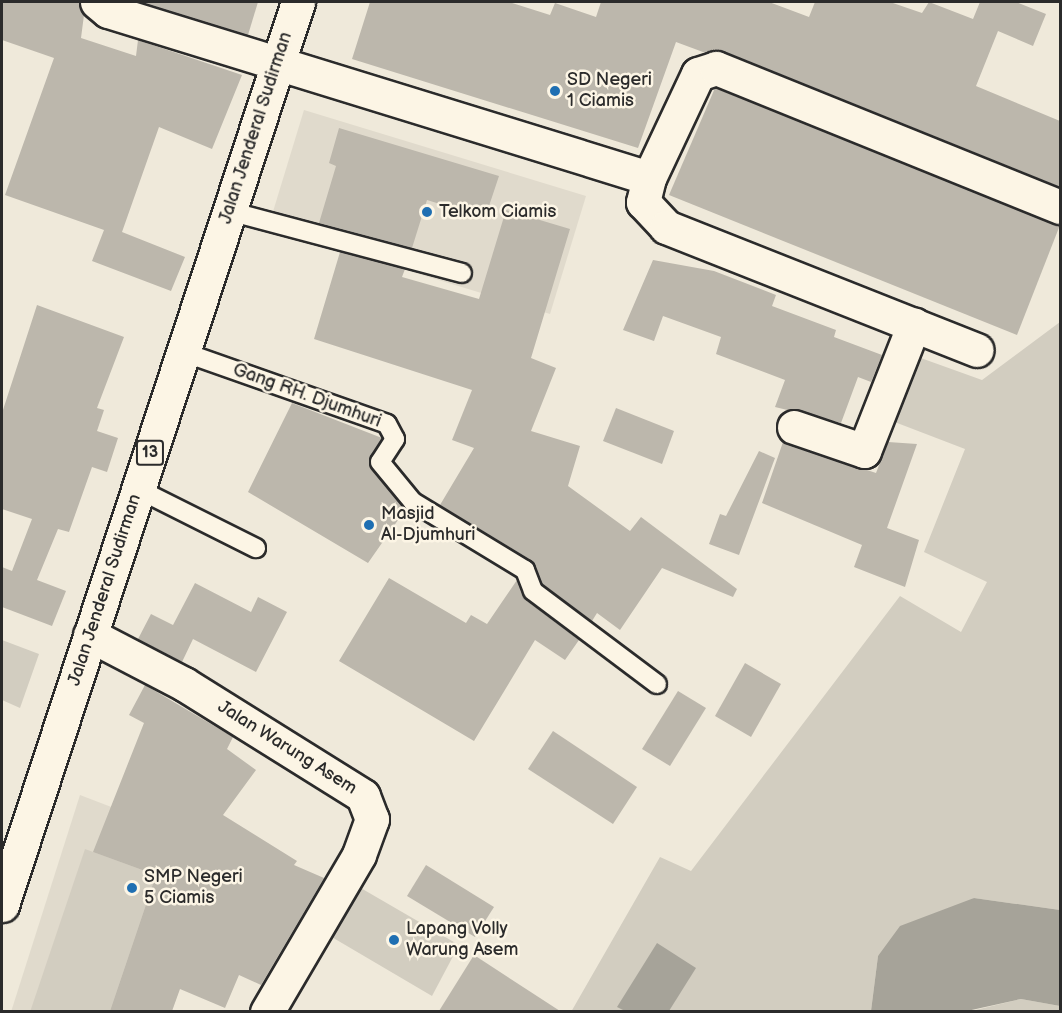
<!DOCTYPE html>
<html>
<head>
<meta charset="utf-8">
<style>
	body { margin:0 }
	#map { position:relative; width:1062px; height:1013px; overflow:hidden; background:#efe9da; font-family:"Balsamiq Sans",sans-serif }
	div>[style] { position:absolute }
	.built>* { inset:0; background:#e0dacc }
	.green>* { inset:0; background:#d2cdc0 }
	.water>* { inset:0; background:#a6a399 }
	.building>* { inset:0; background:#bcb7ac }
	.roads { filter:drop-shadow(2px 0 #2b2b2b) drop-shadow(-2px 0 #2b2b2b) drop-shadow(0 2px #2b2b2b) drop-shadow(0 -2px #2b2b2b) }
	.service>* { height:18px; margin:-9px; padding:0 9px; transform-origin:9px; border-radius:9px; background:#fcf5e5 }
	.minor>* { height:33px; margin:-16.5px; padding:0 16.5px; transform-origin:16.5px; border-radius:16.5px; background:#fcf5e5 }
	.trunk>* { height:33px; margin:-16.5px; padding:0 16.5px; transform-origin:16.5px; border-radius:16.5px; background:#fcf5e5 }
	.dots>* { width:16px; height:16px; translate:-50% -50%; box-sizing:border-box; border:3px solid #fcf5e5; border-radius:50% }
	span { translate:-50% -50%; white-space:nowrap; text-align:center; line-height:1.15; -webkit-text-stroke:5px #fcf5e5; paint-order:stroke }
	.shield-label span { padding:2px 4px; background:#fcf5e5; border:2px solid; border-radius:4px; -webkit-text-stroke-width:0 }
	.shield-label { font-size:16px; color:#2b2b2b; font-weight:700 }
	.poi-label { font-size:18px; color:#2b2b2b }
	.left { translate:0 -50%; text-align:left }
	.street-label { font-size:18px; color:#2b2b2b }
	.frame { position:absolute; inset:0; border:3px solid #2b2b2b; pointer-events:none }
</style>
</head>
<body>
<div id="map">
	<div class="built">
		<div style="clip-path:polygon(304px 110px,586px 196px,550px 314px,268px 228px)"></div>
		<div style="clip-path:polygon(80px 795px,226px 851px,172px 1011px,11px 1012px)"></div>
	</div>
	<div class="green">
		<div style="clip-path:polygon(1060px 322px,1060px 910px,974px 898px,878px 956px,871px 1011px,571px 1012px,660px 857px,691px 871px,900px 596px,961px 632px,987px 582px,924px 552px,965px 449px,892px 421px,918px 357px,982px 380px)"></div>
		<div style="clip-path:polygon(2px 640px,39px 654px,20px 708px,2px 700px)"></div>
		<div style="clip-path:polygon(85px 849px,156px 875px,110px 1011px,30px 1012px)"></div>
		<div style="clip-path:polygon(359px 887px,459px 945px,432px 996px,330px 936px)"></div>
		<div style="clip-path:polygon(1021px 999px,1060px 1006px,1060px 1011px,967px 1012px)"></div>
	</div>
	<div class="water">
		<div style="clip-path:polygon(974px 898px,1060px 910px,1060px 1006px,1021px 999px,967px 1011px,871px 1011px,878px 956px,900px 926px)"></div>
		<div style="clip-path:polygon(657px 943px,696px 968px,669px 1011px,625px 1011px,617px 1007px)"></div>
	</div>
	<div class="building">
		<div style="clip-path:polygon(2px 2px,79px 2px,84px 15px,81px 38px,136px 56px,138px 40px,242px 75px,212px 149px,159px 127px,122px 232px,185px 257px,171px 291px,92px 261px,104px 230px,5px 195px,54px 58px,2px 40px)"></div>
		<div style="clip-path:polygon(370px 2px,509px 2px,550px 15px,555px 3px,596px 17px,601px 2px,769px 2px,809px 17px,815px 2px,890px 2px,922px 13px,929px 2px,973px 19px,980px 2px,1016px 2px,1046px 14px,1033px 46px,998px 31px,976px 86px,1060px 121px,1060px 187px,723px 51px,703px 52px,676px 42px,638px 148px,352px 59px)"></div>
		<div style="clip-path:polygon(144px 3px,144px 2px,258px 2px,248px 35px)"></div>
		<div style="clip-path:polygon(715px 88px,1060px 225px,1017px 335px,669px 195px)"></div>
		<div style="clip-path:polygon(339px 128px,499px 176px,485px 218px,427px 200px,412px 248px,319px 223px,336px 166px,329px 163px)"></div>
		<div style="clip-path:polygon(506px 210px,570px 229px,531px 358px,556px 368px,531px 431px,580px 446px,568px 486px,630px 531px,641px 517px,737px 589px,733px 597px,662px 568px,620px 630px,597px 613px,592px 621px,542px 584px,531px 560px,440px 505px,474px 448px,452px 440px,472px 390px,314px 339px,340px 252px,405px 269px,402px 277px,479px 299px)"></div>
		<div style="clip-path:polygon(653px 260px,714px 271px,776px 295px,772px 306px,836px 330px,834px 337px,882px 355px,871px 382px,858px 377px,841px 423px,775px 407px,785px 380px,716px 354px,721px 337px,663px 316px,654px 341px,623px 330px)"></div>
		<div style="clip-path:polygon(37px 305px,124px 337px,97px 408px,104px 410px,97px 431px,118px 438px,107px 472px,92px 467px,69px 532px,58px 529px,37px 580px,66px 591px,52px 626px,2px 607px,2px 567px,12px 571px,32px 519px,2px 509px,2px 413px)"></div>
		<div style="clip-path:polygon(292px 403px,382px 438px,369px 463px,405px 510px,368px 563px,248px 492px)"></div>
		<div style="clip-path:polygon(616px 408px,674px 431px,662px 464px,603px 441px)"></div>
		<div style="clip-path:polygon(783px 442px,876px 473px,888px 442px,917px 444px,887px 528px,919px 540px,905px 587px,854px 567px,862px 545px,762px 503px)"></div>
		<div style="clip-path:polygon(759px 451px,775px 458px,739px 555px,709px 544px,720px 514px,726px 516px)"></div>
		<div style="clip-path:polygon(389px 578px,466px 623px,471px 615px,487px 624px,517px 580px,526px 600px,579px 640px,565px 660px,535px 640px,474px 741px,339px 661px)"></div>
		<div style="clip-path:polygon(195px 583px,251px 612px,258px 597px,287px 612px,256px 672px,193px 639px,182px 662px,138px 639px,151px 614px,173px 625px)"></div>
		<div style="clip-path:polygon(745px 663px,781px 684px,751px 737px,715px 716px)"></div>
		<div style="clip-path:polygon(145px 685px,233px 737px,227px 749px,256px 770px,223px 815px,297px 861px,294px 865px,324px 878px,261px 985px,239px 975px,225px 1008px,180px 989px,172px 1011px,110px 1011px,156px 875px,93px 852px,144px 723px,129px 715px)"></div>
		<div style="clip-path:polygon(678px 691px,706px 708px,670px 766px,642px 749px)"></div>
		<div style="clip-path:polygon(553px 731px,637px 787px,613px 824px,528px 769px)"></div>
		<div style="clip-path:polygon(426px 865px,494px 907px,475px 937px,407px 896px)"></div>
		<div style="clip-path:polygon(474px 955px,560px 1011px,439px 1011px)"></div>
	</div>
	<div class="roads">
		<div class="service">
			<div style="left:229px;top:211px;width:241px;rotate:14.9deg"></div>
			<div style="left:183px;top:352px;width:216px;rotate:19.4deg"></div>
			<div style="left:387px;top:424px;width:17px;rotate:62deg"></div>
			<div style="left:395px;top:439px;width:27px;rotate:123deg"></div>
			<div style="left:380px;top:462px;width:52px;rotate:50.5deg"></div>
			<div style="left:413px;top:502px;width:131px;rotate:31.3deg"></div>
			<div style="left:525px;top:570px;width:22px;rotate:69deg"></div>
			<div style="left:533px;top:591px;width:155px;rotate:36.9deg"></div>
			<div style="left:138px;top:489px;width:132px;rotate:26.6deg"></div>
		</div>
		<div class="minor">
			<div style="left:97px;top:2px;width:14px;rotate:39deg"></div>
			<div style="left:108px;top:11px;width:566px;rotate:17.15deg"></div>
			<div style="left:649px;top:178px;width:115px;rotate:-64.8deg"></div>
			<div style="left:698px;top:74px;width:19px;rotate:-18deg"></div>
			<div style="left:716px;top:68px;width:371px;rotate:22deg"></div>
			<div style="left:649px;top:178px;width:25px;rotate:104deg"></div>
			<div style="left:643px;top:202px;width:34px;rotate:47deg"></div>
			<div style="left:666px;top:227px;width:334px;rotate:21.6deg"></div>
			<div style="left:794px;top:427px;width:74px;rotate:18.9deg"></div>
			<div style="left:864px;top:451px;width:136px;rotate:-68.5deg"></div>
			<div style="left:90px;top:635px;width:106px;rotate:27.5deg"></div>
			<div style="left:184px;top:684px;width:211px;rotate:32deg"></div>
			<div style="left:363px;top:796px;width:25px;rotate:69deg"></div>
			<div style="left:372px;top:819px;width:38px;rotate:110deg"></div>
			<div style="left:359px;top:855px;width:182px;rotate:120.4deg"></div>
		</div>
		<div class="trunk">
			<div style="left:2px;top:905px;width:950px;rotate:-71.85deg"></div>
		</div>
	</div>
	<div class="dots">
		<div style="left:555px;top:91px;background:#1f6fb2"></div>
		<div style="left:427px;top:212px;background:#1f6fb2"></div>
		<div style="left:369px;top:525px;background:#1f6fb2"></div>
		<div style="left:132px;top:888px;background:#1f6fb2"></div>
		<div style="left:394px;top:940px;background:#1f6fb2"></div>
	</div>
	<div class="shield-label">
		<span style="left:150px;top:453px">13</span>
	</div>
	<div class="poi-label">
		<span class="left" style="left:567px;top:91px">SD Negeri<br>1 Ciamis</span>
		<span class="left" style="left:439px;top:212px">Telkom Ciamis</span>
		<span class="left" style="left:381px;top:525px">Masjid<br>Al-Djumhuri</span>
		<span class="left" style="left:144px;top:888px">SMP Negeri<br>5 Ciamis</span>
		<span class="left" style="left:406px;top:940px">Lapang Volly<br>Warung Asem</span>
	</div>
	<div class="street-label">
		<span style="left:256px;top:128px;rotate:-72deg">Jalan Jenderal Sudirman</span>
		<span style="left:307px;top:396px;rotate:20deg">Gang RH. Djumhuri</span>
		<span style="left:105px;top:590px;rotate:-72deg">Jalan Jenderal Sudirman</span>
		<span style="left:287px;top:748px;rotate:32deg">Jalan Warung Asem</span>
	</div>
	<div class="frame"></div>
</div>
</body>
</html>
